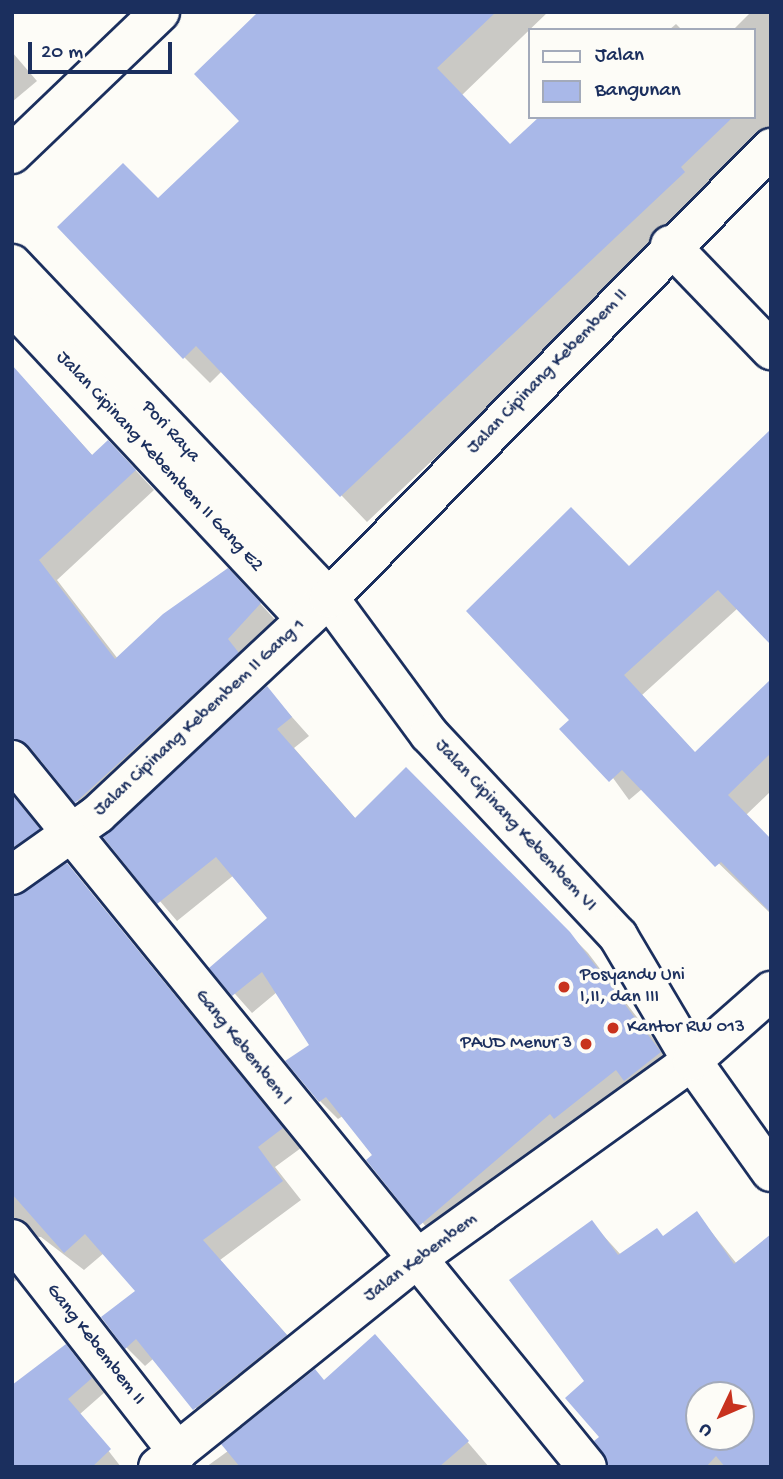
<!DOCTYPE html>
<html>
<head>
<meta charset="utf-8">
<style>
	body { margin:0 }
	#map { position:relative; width:783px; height:1479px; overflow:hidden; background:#fdfcf7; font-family:"Gochi Hand",sans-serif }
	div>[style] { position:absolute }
	.shadow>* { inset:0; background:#0003 }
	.building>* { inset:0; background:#a9b8e8 }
	.roads { filter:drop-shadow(2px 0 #1b2f5e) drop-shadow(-2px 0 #1b2f5e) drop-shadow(0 2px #1b2f5e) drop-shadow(0 -2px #1b2f5e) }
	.street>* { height:38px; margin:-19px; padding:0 19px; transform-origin:19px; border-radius:19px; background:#fdfcf7 }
	.dots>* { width:19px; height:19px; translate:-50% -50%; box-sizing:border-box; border:4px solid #fdfcf7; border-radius:50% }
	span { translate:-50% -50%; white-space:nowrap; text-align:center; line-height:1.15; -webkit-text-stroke:7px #fdfcf7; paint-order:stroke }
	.street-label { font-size:19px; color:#1b2f5e }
	.poi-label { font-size:19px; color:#1b2f5e }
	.left { translate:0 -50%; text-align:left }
	.right { translate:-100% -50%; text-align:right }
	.frame { position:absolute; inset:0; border:14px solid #1b2f5e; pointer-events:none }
	.legend { position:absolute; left:528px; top:28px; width:228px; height:91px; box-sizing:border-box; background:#fdfcf7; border:2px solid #a3aaba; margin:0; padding:9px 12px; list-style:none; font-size:21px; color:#1b2f5e }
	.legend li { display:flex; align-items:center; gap:14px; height:35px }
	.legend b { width:35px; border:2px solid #a3aaba }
	.north { position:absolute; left:685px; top:1381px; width:70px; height:70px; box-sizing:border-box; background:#fdfcf7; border:2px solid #a3aaba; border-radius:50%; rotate:226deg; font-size:19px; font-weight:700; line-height:28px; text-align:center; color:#1b2f5e }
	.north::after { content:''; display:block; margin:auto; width:24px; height:32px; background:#c8321e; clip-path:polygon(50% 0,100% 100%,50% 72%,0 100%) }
	.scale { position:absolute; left:28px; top:42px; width:144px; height:32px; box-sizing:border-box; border:4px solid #1b2f5e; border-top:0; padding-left:9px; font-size:21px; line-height:24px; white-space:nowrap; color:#1b2f5e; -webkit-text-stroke:5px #fdfcf7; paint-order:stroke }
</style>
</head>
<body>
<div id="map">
	<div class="shadow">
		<div style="clip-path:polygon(280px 12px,548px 12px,462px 95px,511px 146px,542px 117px,753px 117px,753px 30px,733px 30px,751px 12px,771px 12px,771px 131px,709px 199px,367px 522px,222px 371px,210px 383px,184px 357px,158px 200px,242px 121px)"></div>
		<div style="clip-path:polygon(676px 24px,682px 30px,669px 30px)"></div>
		<div style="clip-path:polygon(12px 52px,37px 81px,12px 102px)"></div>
		<div style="clip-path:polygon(12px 366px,93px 456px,127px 461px,154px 490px,57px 580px,118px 659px,247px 589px,278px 623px,95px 821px,44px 762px,29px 756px,12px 773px)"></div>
		<div style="clip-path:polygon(769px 433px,738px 608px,642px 695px,696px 754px,771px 742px,771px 791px,746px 815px,771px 841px,771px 914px,642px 789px,629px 800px,571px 720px,629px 568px)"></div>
		<div style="clip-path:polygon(267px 689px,309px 736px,294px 748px,356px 819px,406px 769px,588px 953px,678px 1071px,438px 1243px,343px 1116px,338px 1119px,320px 1101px,312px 1046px,277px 992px,252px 1013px,212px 968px,270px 919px,234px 875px,177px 921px,105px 837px)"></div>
		<div style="clip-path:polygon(12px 792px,57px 848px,12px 887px)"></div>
		<div style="clip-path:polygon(67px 865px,301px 1148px,275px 1167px,301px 1200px,220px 1260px,305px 1355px,214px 1428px,153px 1359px,145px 1366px,126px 1347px,137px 1292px,104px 1253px,84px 1270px,41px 1237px,28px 1236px,12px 1248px,12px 897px)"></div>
		<div style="clip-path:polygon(evenodd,697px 1214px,737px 1264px,771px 1467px,609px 1467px,586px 1381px,591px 1222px,621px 1255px,664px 1238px,697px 1214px,699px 1395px,741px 1395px,741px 1437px,699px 1437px,699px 1395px)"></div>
		<div style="clip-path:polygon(12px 1260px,18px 1279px,12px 1283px)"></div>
		<div style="clip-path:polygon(66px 1346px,105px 1392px,80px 1414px,121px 1467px,12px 1467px)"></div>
		<div style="clip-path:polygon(393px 1355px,489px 1467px,206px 1467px,325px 1381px)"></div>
	</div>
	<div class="building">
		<div style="clip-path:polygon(258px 12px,496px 12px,437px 68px,510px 144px,539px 117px,733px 117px,681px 167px,685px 172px,340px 497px,196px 346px,183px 359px,57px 227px,123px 163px,158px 198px,239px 121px,194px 74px)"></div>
		<div style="clip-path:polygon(12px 365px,92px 455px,108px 440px,136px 470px,39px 560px,115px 659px,163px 614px,228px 568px,261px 603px,228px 639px,239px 653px,75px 803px,29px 746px,12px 739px)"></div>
		<div style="clip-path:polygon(771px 429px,771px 645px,718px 590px,624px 675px,695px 752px,771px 679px,771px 753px,728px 795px,771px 839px,771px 913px,721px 862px,715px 867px,622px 770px,609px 782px,559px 729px,569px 720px,466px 611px,571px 507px,629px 566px)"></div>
		<div style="clip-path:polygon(267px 686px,292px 717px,277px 729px,355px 818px,406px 767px,570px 932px,661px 1052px,624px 1081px,616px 1070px,554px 1119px,550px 1114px,419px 1226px,366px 1160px,372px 1155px,326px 1097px,319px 1102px,285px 1061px,309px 1045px,262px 972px,232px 996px,209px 968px,267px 918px,216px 857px,157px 904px,103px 837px)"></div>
		<div style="clip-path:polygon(12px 795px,40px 829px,12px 848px)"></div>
		<div style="clip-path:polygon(67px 863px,283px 1128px,258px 1147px,283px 1181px,203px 1240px,287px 1335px,193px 1410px,136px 1339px,125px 1349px,101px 1317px,135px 1291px,85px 1234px,64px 1253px,12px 1194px,12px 897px)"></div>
		<div style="clip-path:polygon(evenodd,697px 1211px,734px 1264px,771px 1234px,771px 1467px,725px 1467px,716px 1456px,706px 1467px,608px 1467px,594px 1441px,599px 1437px,565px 1398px,584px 1381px,509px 1280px,592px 1220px,618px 1255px,657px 1228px,663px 1236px,697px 1211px,699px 1395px,741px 1395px,741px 1437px,699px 1437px,699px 1395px)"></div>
		<div style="clip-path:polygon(375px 1334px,469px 1441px,439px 1467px,240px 1467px,221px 1444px,315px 1369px,324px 1380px)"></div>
		<div style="clip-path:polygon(66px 1344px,92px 1378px,68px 1399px,111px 1449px,92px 1467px,12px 1467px,12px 1385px)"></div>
	</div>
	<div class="roads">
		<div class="street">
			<div style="left:12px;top:154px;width:205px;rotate:-43.8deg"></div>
			<div style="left:670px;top:245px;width:146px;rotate:46.1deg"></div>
			<div style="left:12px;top:264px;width:460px;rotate:46.5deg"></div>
			<div style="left:329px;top:598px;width:169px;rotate:53.7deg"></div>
			<div style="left:429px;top:734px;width:277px;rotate:46.9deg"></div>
			<div style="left:618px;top:936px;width:145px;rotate:59.4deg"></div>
			<div style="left:692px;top:1061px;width:136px;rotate:54.6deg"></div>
			<div style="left:12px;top:305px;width:430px;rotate:46.9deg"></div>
			<div style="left:12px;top:760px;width:911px;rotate:50.88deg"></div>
			<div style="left:12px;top:875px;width:105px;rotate:-35.3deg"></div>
			<div style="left:98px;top:814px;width:316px;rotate:-43.1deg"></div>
			<div style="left:329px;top:598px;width:631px;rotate:-45.51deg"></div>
			<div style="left:12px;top:1239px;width:270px;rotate:52.1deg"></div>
			<div style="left:158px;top:1467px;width:330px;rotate:-38.8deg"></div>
			<div style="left:415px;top:1260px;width:341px;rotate:-35.7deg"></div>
			<div style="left:692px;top:1061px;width:106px;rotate:-41.5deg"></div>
		</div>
	</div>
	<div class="dots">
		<div style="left:564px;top:987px;background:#c8321e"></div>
		<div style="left:613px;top:1028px;background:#c8321e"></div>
		<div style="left:586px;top:1044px;background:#c8321e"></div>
	</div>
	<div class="street-label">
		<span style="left:548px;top:372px;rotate:-46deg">Jalan Cipinang Kebembem II</span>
		<span style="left:170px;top:432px;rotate:47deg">Pori Raya</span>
		<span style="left:159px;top:462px;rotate:47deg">Jalan Cipinang Kebembem II Gang E2</span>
		<span style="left:200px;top:718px;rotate:-43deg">Jalan Cipinang Kebembem II Gang 1</span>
		<span style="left:515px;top:826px;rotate:47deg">Jalan Cipinang Kebembem VI</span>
		<span style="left:243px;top:1048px;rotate:51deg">Gang Kebembem I</span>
		<span style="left:421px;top:1258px;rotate:-37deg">Jalan Kebembem</span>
		<span style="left:95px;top:1345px;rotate:52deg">Gang Kebembem II</span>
	</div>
	<div class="poi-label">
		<span class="left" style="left:580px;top:987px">Posyandu Uni<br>I,II, dan III</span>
		<span class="left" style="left:627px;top:1028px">Kantor RW 013</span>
		<span class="right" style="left:572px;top:1044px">PAUD Menur 3</span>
	</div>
	<div class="frame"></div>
	<ul class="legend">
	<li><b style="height:9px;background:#fdfcf7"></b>Jalan</li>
	<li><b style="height:19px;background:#a9b8e8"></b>Bangunan</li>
	</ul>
	<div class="north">U</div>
	<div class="scale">20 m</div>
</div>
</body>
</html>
